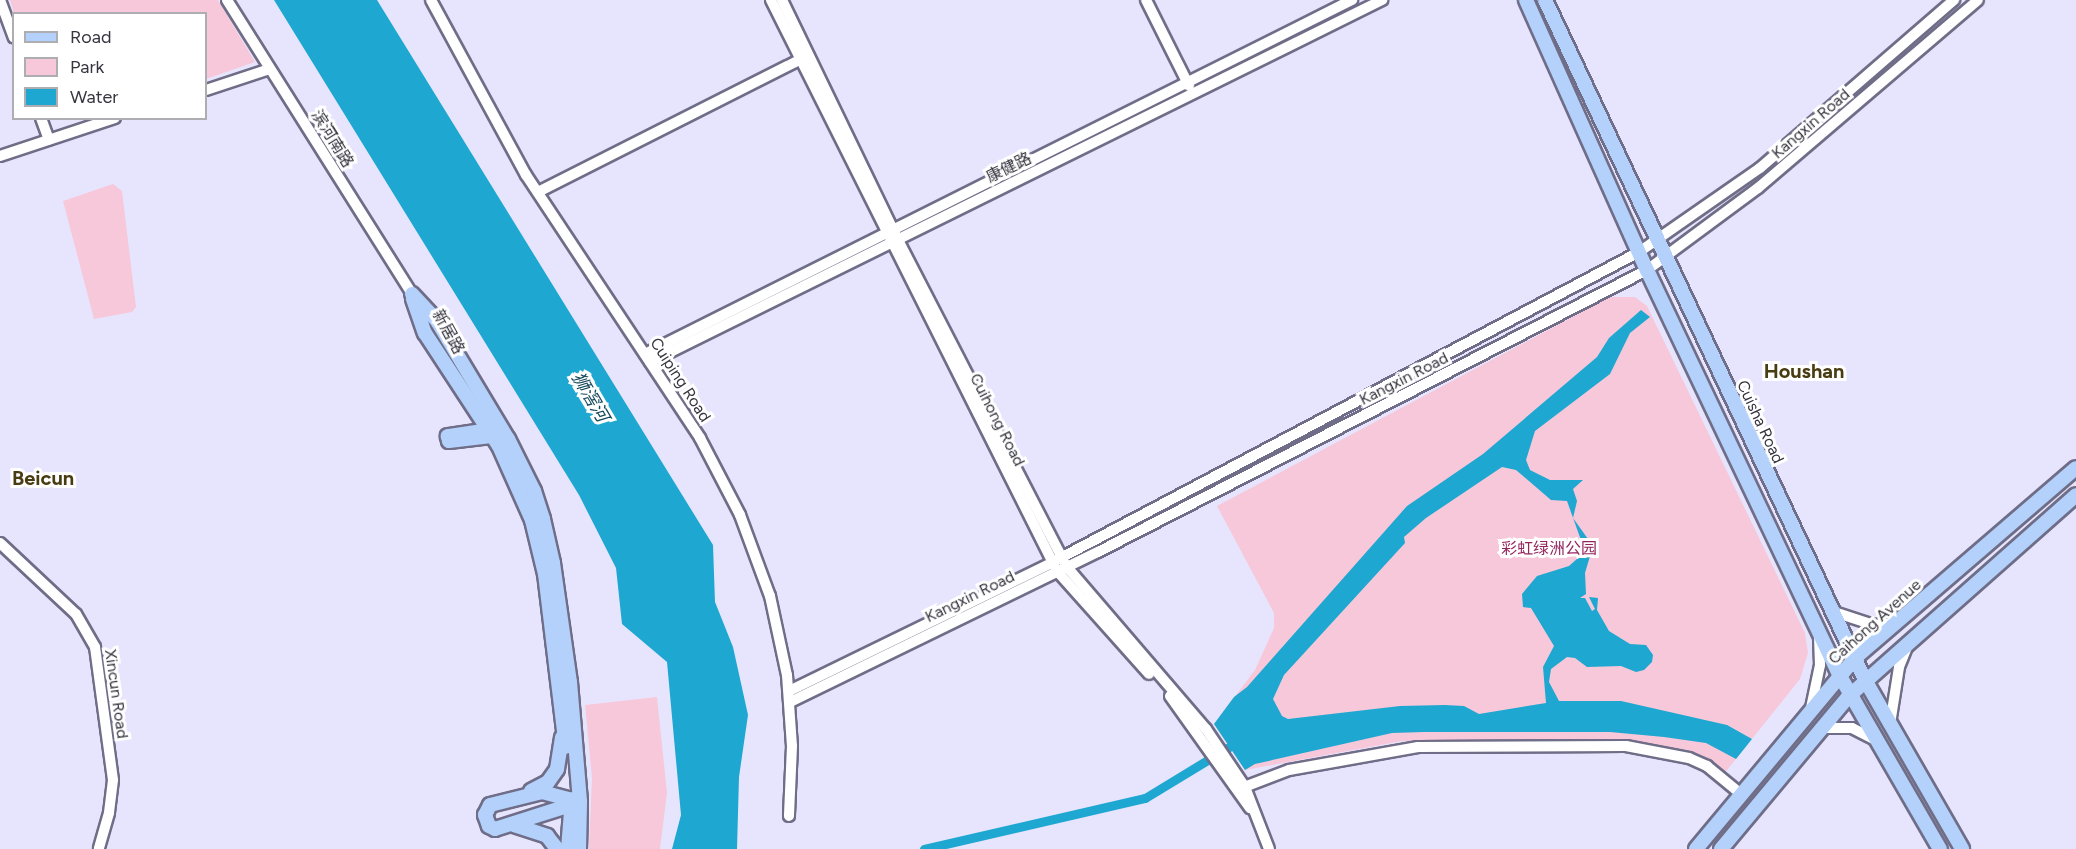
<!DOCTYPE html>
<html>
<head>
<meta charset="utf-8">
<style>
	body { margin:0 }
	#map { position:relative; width:2076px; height:849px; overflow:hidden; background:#e7e5fd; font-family:Figtree,"Noto Sans SC",sans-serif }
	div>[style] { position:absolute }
	.green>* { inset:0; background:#f6c8d9 }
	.water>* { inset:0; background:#1ea7d1 }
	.canal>* { height:9px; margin:-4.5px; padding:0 4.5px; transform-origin:4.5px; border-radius:4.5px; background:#1ea7d1 }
	.roads { filter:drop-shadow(2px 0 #6f6d87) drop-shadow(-2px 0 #6f6d87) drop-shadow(0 2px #6f6d87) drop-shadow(0 -2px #6f6d87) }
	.minor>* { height:10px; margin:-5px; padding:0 5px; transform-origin:5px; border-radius:5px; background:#fff }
	.major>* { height:14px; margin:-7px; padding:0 7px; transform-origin:7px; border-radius:7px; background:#b3d1fb }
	span { translate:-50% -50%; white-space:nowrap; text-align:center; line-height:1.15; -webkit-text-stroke:6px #fff; paint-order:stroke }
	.street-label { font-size:16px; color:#35343f }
	.park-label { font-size:16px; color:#94265e }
	.water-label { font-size:18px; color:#15495b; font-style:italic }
	.quarter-label { font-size:20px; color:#493b12; font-weight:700 }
	.legend { position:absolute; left:12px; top:12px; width:195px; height:108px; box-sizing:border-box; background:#fff; border:2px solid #aeaeb2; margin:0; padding:8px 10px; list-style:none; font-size:18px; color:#35343f }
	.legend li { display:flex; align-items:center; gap:12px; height:30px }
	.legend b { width:30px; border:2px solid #aeaeb2 }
</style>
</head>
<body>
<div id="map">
	<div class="green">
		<div style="clip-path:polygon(10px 0,218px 0,255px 62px,206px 79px,206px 14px,14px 13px)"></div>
		<div style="clip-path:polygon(113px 184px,122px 191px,136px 307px,132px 312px,94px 319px,63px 201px)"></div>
		<div style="clip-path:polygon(1610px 297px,1635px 297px,1647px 306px,1805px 633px,1808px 653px,1800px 679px,1723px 775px,1688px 750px,1600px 742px,1402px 741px,1245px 770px,1214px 724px,1255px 670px,1274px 628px,1274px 613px,1217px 506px)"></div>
		<div style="clip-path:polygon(657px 697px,667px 793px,660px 849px,589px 849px,592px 778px,585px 705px)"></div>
	</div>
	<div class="water">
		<div style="clip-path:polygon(274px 0,377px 0,713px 545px,715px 602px,733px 647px,748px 715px,739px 777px,737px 849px,672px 849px,681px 815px,667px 662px,622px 624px,616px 568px,579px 495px)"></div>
		<div style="clip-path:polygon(evenodd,1641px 310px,1650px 317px,1630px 333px,1610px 374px,1535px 431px,1526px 460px,1530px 470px,1550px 480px,1583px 480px,1573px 489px,1577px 501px,1573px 518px,1593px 546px,1585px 573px,1586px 594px,1580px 598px,1585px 598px,1592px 611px,1595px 609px,1589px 597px,1598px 598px,1597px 610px,1609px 631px,1630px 644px,1646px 645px,1653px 655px,1652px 662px,1644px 670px,1636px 672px,1621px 666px,1587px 667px,1575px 658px,1567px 657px,1551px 669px,1549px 682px,1559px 701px,1621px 701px,1727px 725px,1752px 739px,1736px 759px,1706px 743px,1664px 737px,1610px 732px,1424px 732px,1392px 733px,1255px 764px,1245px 770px,1214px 724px,1234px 697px,1247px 687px,1407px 506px,1483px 454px,1597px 357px,1609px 338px,1641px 310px,1502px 467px,1516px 470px,1551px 500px,1567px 501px,1582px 543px,1578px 558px,1569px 566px,1537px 576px,1522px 594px,1523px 607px,1531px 608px,1554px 646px,1543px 667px,1546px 703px,1479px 714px,1464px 706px,1445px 705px,1400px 706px,1288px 719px,1282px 716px,1273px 699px,1284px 675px,1405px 543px,1404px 537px,1426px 518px,1502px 467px)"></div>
	</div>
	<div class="canal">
		<div style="left:924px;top:849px;width:227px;rotate:-13deg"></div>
		<div style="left:1145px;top:798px;width:98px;rotate:-31.3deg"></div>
	</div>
	<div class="roads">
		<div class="minor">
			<div style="left:0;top:0;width:40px;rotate:69.8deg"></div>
			<div style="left:227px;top:0;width:347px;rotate:57.8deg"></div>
			<div style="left:431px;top:0;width:199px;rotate:61.5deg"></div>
			<div style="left:526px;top:175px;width:315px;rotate:56.5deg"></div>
			<div style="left:700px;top:438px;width:87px;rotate:62.5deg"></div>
			<div style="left:740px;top:515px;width:86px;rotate:69.7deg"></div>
			<div style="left:770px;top:596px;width:81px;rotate:77.9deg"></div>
			<div style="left:787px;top:675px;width:71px;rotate:86deg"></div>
			<div style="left:792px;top:746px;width:70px;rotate:92.5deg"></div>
			<div style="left:771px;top:0;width:639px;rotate:63.39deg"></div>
			<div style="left:1057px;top:571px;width:138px;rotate:48.2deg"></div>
			<div style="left:782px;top:0;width:267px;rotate:64.2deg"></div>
			<div style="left:898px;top:240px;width:368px;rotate:62.7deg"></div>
			<div style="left:1067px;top:567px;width:213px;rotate:49.4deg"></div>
			<div style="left:1206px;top:729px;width:70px;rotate:56.1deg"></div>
			<div style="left:1245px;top:787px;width:66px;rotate:68.8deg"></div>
			<div style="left:1146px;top:0;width:96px;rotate:63.4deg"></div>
			<div style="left:206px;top:90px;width:67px;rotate:-18.2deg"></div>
			<div style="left:41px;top:118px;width:23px;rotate:70deg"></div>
			<div style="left:0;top:156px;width:121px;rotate:-18.3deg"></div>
			<div style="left:538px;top:192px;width:295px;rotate:-26.8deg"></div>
			<div style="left:645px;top:354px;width:791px;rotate:-26.6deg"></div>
			<div style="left:650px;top:362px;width:817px;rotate:-26.31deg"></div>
			<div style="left:0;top:543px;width:104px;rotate:43.1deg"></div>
			<div style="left:76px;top:614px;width:38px;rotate:60deg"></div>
			<div style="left:95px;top:647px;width:134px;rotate:82.3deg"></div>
			<div style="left:113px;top:780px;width:33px;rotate:97deg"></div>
			<div style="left:109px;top:813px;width:37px;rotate:106deg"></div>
			<div style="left:1831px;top:611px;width:45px;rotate:18deg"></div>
			<div style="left:1874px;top:625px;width:22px;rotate:-5deg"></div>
			<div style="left:789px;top:691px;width:294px;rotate:-26deg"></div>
			<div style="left:1053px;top:562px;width:663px;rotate:-27.88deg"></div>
			<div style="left:1639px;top:252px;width:147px;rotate:-34.8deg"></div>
			<div style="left:1760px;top:168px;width:257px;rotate:-40.9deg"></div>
			<div style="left:1170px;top:696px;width:138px;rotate:54.5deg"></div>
			<div style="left:790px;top:702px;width:343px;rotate:-26deg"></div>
			<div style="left:1098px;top:552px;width:617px;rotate:-27.19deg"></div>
			<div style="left:1647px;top:270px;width:138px;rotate:-36.5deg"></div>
			<div style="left:1758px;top:188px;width:289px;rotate:-40.5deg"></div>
			<div style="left:1811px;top:708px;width:44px;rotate:-78.2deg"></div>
			<div style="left:1820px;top:665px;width:31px;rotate:-92deg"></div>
			<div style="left:1890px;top:724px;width:58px;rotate:-81deg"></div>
			<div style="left:1899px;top:667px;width:24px;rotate:-68deg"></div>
			<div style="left:1820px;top:728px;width:32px"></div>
			<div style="left:1852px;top:728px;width:27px;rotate:27deg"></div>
			<div style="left:1239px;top:789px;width:53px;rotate:-20.8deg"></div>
			<div style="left:1289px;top:770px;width:131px;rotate:-10.1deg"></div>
			<div style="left:1418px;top:747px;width:208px;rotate:-0.3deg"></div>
			<div style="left:1626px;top:746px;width:64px;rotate:10.8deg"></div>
			<div style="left:1689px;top:758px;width:20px;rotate:24deg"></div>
			<div style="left:1707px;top:766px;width:44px;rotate:39.5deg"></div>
		</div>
		<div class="major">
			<div style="left:1526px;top:0;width:296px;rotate:65.9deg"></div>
			<div style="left:1647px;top:270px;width:450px;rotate:64.6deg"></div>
			<div style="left:1840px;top:676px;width:200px;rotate:60deg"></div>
			<div style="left:1545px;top:0;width:752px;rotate:64.8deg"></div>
			<div style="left:1865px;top:680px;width:195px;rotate:60.1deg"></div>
			<div style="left:412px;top:294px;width:37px;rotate:47deg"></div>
			<div style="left:437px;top:321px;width:138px;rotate:59deg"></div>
			<div style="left:508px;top:439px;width:58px;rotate:63.4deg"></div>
			<div style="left:534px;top:491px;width:29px;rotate:72deg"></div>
			<div style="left:543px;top:519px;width:45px;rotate:77.2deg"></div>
			<div style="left:553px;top:563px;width:120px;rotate:81.9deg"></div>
			<div style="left:570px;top:682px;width:120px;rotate:85.2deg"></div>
			<div style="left:580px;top:802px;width:47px;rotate:91.2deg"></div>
			<div style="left:413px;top:299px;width:36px;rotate:71deg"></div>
			<div style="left:425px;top:333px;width:135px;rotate:56.8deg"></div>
			<div style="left:499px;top:446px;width:81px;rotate:66deg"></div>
			<div style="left:532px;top:520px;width:56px;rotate:76.5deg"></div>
			<div style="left:545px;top:574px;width:174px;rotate:83.1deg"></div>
			<div style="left:496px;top:429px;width:49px;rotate:171.7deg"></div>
			<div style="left:448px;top:436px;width:5px;rotate:79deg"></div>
			<div style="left:449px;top:441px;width:51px;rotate:-6.7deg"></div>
			<div style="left:531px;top:791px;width:19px;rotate:-28deg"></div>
			<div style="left:548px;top:782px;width:16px;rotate:-55deg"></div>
			<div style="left:557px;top:769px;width:32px;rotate:-81deg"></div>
			<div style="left:542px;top:792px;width:39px;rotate:15deg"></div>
			<div style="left:580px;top:802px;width:89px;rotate:162.4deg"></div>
			<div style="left:495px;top:829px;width:7px;rotate:-153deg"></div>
			<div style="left:489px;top:826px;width:12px;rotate:-110deg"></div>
			<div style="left:485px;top:815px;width:11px;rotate:-63deg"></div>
			<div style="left:490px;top:805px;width:54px;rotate:-14deg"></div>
			<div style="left:514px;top:825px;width:35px;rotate:18deg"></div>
			<div style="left:547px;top:836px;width:16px;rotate:52deg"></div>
			<div style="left:568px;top:849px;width:50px;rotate:-85.4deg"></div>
			<div style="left:1696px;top:849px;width:249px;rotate:-50.2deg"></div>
			<div style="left:1855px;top:658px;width:291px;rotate:-40.7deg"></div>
			<div style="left:1721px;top:849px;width:199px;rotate:-50.1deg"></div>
			<div style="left:1849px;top:696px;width:303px;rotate:-41.5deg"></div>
		</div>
	</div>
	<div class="street-label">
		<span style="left:1811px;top:124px;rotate:-41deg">Kangxin Road</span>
		<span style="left:332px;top:139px;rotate:58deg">滨河南路</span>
		<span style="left:1009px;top:168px;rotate:-26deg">康健路</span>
		<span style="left:448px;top:332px;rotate:61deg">新居路</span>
		<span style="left:1404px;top:379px;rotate:-27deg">Kangxin Road</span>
		<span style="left:680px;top:380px;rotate:57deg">Cuiping Road</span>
		<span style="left:997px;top:420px;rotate:63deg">Cuihong Road</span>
		<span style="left:1760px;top:422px;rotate:65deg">Cuisha Road</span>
		<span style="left:970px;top:597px;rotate:-26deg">Kangxin Road</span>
		<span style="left:1875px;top:622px;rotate:-42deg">Caihong Avenue</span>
		<span style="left:116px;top:694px;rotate:82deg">Xincun Road</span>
	</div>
	<div class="park-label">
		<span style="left:1549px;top:549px">彩虹绿洲公园</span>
	</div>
	<div class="water-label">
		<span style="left:590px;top:397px;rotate:59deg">狮滘河</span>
	</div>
	<div class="quarter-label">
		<span style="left:1804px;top:371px">Houshan</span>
		<span style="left:43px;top:478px">Beicun</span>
	</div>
	<ul class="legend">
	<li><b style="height:8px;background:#b3d1fb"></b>Road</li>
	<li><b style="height:16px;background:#f6c8d9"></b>Park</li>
	<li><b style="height:16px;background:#1ea7d1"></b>Water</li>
	</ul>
</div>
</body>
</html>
